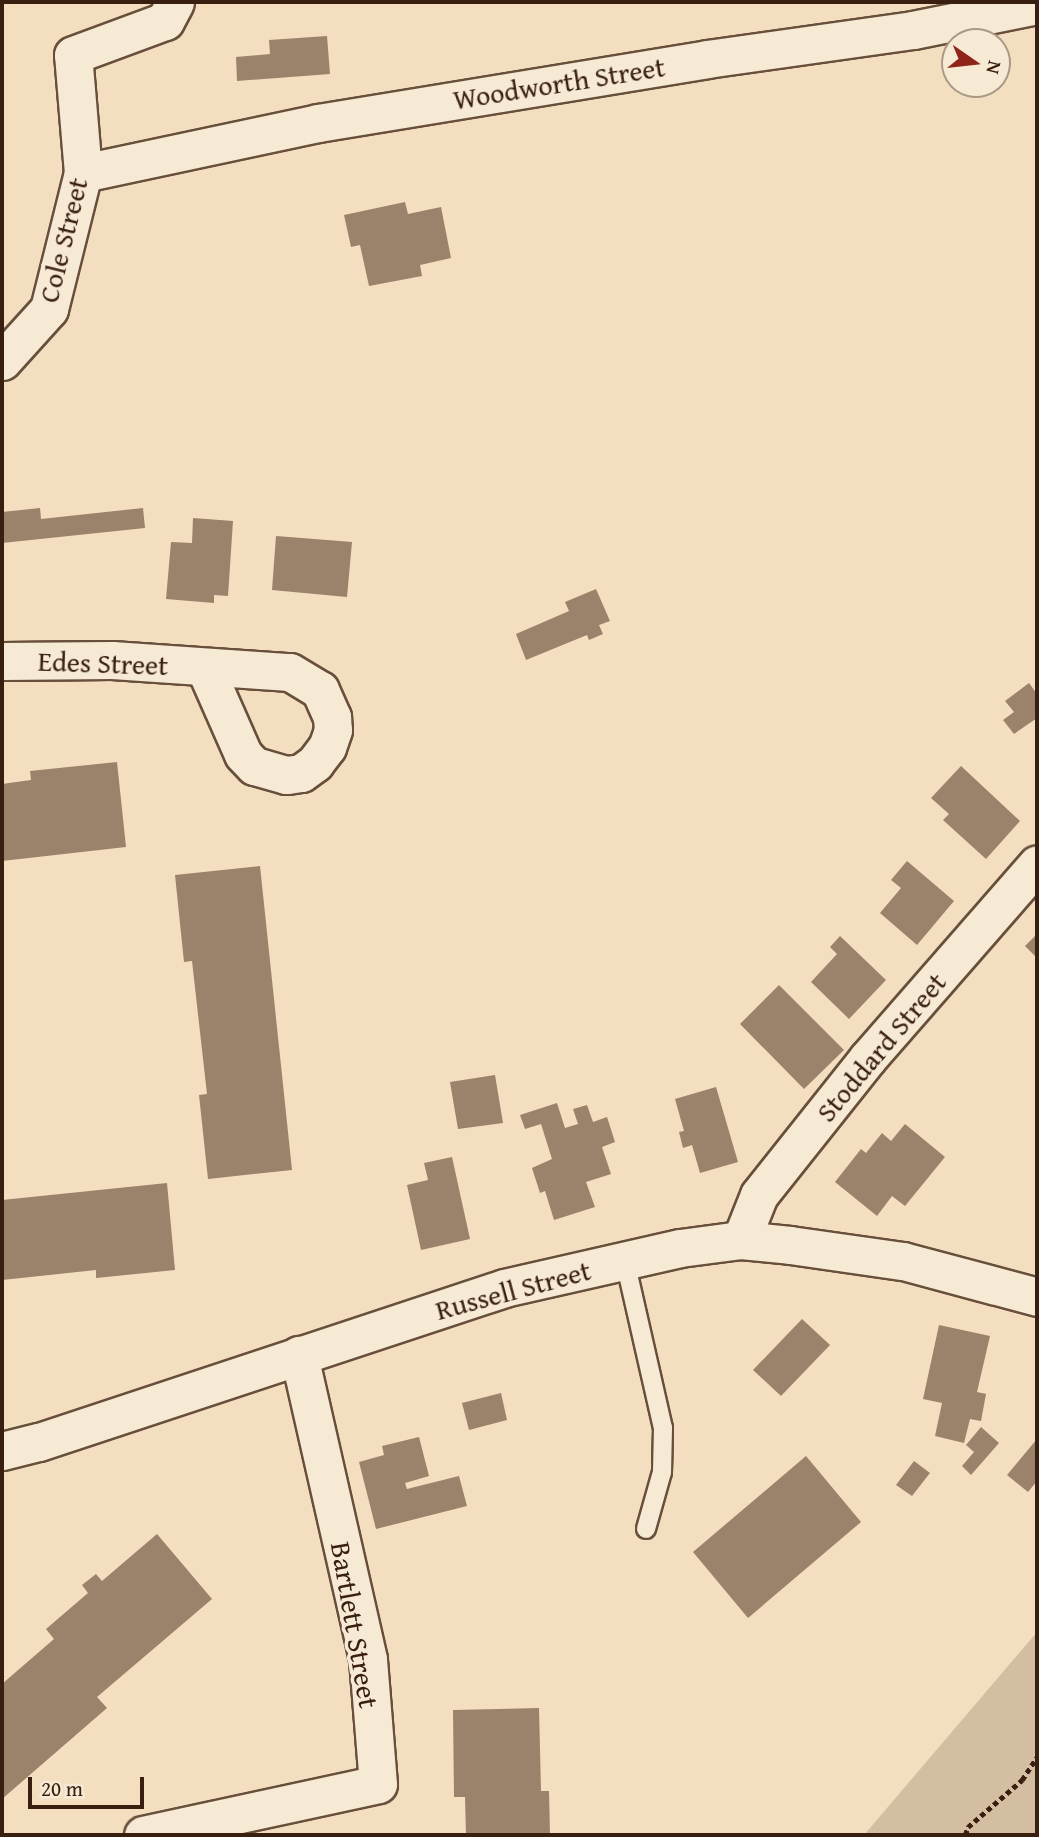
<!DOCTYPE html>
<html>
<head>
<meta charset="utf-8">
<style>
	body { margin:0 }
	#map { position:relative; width:1039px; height:1837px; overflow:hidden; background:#f3debf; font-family:"Gentium Book Plus",serif }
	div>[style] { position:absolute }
	.green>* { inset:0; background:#d3bea1 }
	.building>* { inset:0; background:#9a826b }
	.path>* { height:4.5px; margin-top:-2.25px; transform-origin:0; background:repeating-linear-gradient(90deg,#391f10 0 5px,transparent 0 8.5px) }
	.roads { filter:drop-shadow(2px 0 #684f3c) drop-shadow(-2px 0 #684f3c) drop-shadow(0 2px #684f3c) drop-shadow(0 -2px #684f3c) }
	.service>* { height:18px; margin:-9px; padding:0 9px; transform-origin:9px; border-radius:9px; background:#f7ead5 }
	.minor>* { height:37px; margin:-18.5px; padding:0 18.5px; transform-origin:18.5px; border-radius:18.5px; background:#f7ead5 }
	span { translate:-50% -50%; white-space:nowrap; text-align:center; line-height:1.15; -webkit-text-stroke:7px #f7ead5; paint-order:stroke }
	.street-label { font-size:28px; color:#391f10 }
	.frame { position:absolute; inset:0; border:4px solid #391f10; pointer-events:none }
	.north { position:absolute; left:941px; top:28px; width:70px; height:70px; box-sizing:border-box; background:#f7ead5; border:2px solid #ab9986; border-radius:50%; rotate:104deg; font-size:19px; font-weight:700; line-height:28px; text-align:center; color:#391f10 }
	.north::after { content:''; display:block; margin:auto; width:24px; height:32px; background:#8f2418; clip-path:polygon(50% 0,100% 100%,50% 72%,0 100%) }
	.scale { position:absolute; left:28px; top:1777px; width:116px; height:32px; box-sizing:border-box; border:4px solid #391f10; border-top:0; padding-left:9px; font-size:21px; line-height:24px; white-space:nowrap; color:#391f10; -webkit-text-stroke:5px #f7ead5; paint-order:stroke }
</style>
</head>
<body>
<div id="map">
	<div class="green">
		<div style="clip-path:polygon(1037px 1632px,1037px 1835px,864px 1835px)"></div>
	</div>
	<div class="building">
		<div style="clip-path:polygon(327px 36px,330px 74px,237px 81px,236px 57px,270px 54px,269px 40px)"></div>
		<div style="clip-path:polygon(405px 202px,408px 214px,441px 207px,451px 258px,420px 265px,422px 276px,369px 286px,360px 245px,351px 247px,344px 215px)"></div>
		<div style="clip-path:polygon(40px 508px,41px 519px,143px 508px,145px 528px,2px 543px,2px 512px)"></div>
		<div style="clip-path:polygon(193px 518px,233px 521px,228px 596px,214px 595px,214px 603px,166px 599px,171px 542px,192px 543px)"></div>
		<div style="clip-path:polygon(276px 536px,352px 542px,347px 597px,272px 590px)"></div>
		<div style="clip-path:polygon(596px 589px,610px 621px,599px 625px,603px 634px,589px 640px,587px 635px,526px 660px,516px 634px,569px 611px,565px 602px)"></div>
		<div style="clip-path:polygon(1029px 683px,1037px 694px,1037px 718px,1014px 734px,1003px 720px,1014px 712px,1005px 701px)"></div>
		<div style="clip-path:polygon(117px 762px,126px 847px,2px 861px,2px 784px,31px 780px,30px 771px)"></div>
		<div style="clip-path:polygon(961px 766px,1020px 821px,986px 859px,943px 820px,949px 814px,931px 798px)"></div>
		<div style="clip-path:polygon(907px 861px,954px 901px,917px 945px,880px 913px,901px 888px,891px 880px)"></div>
		<div style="clip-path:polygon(260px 866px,292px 1170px,208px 1179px,199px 1095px,207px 1094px,192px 961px,184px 962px,175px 875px)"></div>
		<div style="clip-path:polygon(1037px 934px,1037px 958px,1025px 946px)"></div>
		<div style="clip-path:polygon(840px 936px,886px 980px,849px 1019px,811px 982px,837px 954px,830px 947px)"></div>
		<div style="clip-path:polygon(779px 985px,844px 1050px,804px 1089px,740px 1024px)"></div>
		<div style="clip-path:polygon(495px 1075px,503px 1123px,458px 1129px,450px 1082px)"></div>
		<div style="clip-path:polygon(716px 1087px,738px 1162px,700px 1173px,692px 1145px,683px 1148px,679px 1132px,684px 1131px,675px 1099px)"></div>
		<div style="clip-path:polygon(557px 1103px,565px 1128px,578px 1124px,573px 1109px,587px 1105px,593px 1122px,607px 1117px,615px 1142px,602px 1147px,611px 1174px,586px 1182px,595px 1207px,554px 1220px,545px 1191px,540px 1193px,532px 1168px,552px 1159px,541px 1124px,525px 1129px,520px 1115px)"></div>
		<div style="clip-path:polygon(905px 1124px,945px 1157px,905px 1206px,892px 1196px,877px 1216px,835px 1182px,861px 1149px,866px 1153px,882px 1133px,891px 1141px)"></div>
		<div style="clip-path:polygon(452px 1157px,470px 1239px,421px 1250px,407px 1185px,428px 1180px,424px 1163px)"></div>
		<div style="clip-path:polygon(167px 1183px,175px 1270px,96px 1278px,96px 1270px,2px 1280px,2px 1200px)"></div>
		<div style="clip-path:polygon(802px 1319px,830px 1345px,781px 1396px,753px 1370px)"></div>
		<div style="clip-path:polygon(939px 1325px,990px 1336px,977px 1392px,986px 1394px,981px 1421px,970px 1419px,964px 1443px,935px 1436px,942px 1403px,923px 1399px)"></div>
		<div style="clip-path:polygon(501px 1393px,507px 1420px,469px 1430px,462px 1403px)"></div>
		<div style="clip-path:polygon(981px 1427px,999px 1443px,971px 1475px,962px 1466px,974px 1452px,966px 1445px)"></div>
		<div style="clip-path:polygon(419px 1437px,429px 1476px,405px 1483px,407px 1489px,459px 1476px,467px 1506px,376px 1529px,359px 1462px,384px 1455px,382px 1446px)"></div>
		<div style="clip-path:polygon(1037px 1439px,1037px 1481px,1028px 1492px,1007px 1475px)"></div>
		<div style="clip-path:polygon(806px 1456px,861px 1522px,748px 1618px,693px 1552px)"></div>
		<div style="clip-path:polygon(914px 1461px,930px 1473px,912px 1496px,896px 1485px)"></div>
		<div style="clip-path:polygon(157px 1534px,212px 1599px,97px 1697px,107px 1708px,2px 1799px,2px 1684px,54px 1639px,46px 1629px,88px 1593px,82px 1585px,96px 1574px,102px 1581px)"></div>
		<div style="clip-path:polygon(539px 1708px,541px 1791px,549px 1791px,550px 1835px,466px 1835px,465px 1797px,454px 1797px,453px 1710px)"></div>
	</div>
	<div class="path">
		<div style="left:965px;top:1835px;width:9px;rotate:-69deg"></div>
		<div style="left:968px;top:1827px;width:72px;rotate:-41deg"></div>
		<div style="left:1022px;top:1780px;width:27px;rotate:-57deg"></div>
	</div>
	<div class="roads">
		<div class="service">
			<div style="left:625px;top:1261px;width:171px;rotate:77.2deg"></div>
			<div style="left:663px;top:1428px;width:44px;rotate:91.3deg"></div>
			<div style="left:662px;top:1472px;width:59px;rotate:105.7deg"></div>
		</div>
		<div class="minor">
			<div style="left:83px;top:173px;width:240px;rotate:-12deg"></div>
			<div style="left:318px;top:123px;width:394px;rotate:-9.3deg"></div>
			<div style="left:707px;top:59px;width:208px;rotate:-8deg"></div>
			<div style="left:913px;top:30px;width:126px;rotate:-11.4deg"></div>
			<div style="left:2px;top:361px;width:70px;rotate:-47.9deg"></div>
			<div style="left:49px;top:309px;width:140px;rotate:-76deg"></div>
			<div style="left:83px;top:173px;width:118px;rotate:-94.8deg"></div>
			<div style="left:73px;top:55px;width:98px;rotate:-20.3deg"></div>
			<div style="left:165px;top:21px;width:21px;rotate:-62deg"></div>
			<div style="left:2px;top:661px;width:110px;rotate:-0.5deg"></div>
			<div style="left:112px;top:660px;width:178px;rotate:3.9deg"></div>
			<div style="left:290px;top:672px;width:35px;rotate:31deg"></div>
			<div style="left:320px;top:690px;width:30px;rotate:66deg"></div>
			<div style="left:332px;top:717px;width:13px;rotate:86deg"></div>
			<div style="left:333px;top:730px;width:18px;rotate:109deg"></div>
			<div style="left:327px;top:747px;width:20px;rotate:127deg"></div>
			<div style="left:315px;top:763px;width:17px;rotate:144deg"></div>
			<div style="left:301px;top:773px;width:15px;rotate:172deg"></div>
			<div style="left:286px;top:775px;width:33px;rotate:-164deg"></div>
			<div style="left:254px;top:766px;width:16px;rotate:-133deg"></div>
			<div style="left:243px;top:754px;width:94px;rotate:-113.8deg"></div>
			<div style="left:741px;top:1240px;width:48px;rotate:-68.2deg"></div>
			<div style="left:759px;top:1195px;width:175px;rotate:-51.5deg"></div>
			<div style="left:868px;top:1058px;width:257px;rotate:-48.9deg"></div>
			<div style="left:2px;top:1451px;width:38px;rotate:-14deg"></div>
			<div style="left:39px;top:1442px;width:490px;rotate:-18.3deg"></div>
			<div style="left:504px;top:1288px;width:180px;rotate:-12.8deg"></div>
			<div style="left:680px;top:1248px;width:62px;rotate:-7.5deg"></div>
			<div style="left:741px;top:1240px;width:49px;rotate:5.8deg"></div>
			<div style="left:790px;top:1245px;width:114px;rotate:8.1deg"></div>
			<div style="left:903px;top:1261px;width:139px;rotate:15deg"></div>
			<div style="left:143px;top:1835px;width:240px;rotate:-12.2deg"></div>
			<div style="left:378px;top:1784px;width:125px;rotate:-94.6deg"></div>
			<div style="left:368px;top:1659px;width:312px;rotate:-102.8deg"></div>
		</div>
	</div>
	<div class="street-label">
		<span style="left:559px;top:83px;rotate:-9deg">Woodworth Street</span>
		<span style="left:63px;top:240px;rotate:-76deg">Cole Street</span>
		<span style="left:103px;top:663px;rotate:2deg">Edes Street</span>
		<span style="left:881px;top:1047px;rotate:-50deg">Stoddard Street</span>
		<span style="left:513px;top:1290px;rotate:-15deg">Russell Street</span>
		<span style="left:355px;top:1625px;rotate:80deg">Bartlett Street</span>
	</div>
	<div class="frame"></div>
	<div class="north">N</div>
	<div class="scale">20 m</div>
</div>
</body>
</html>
